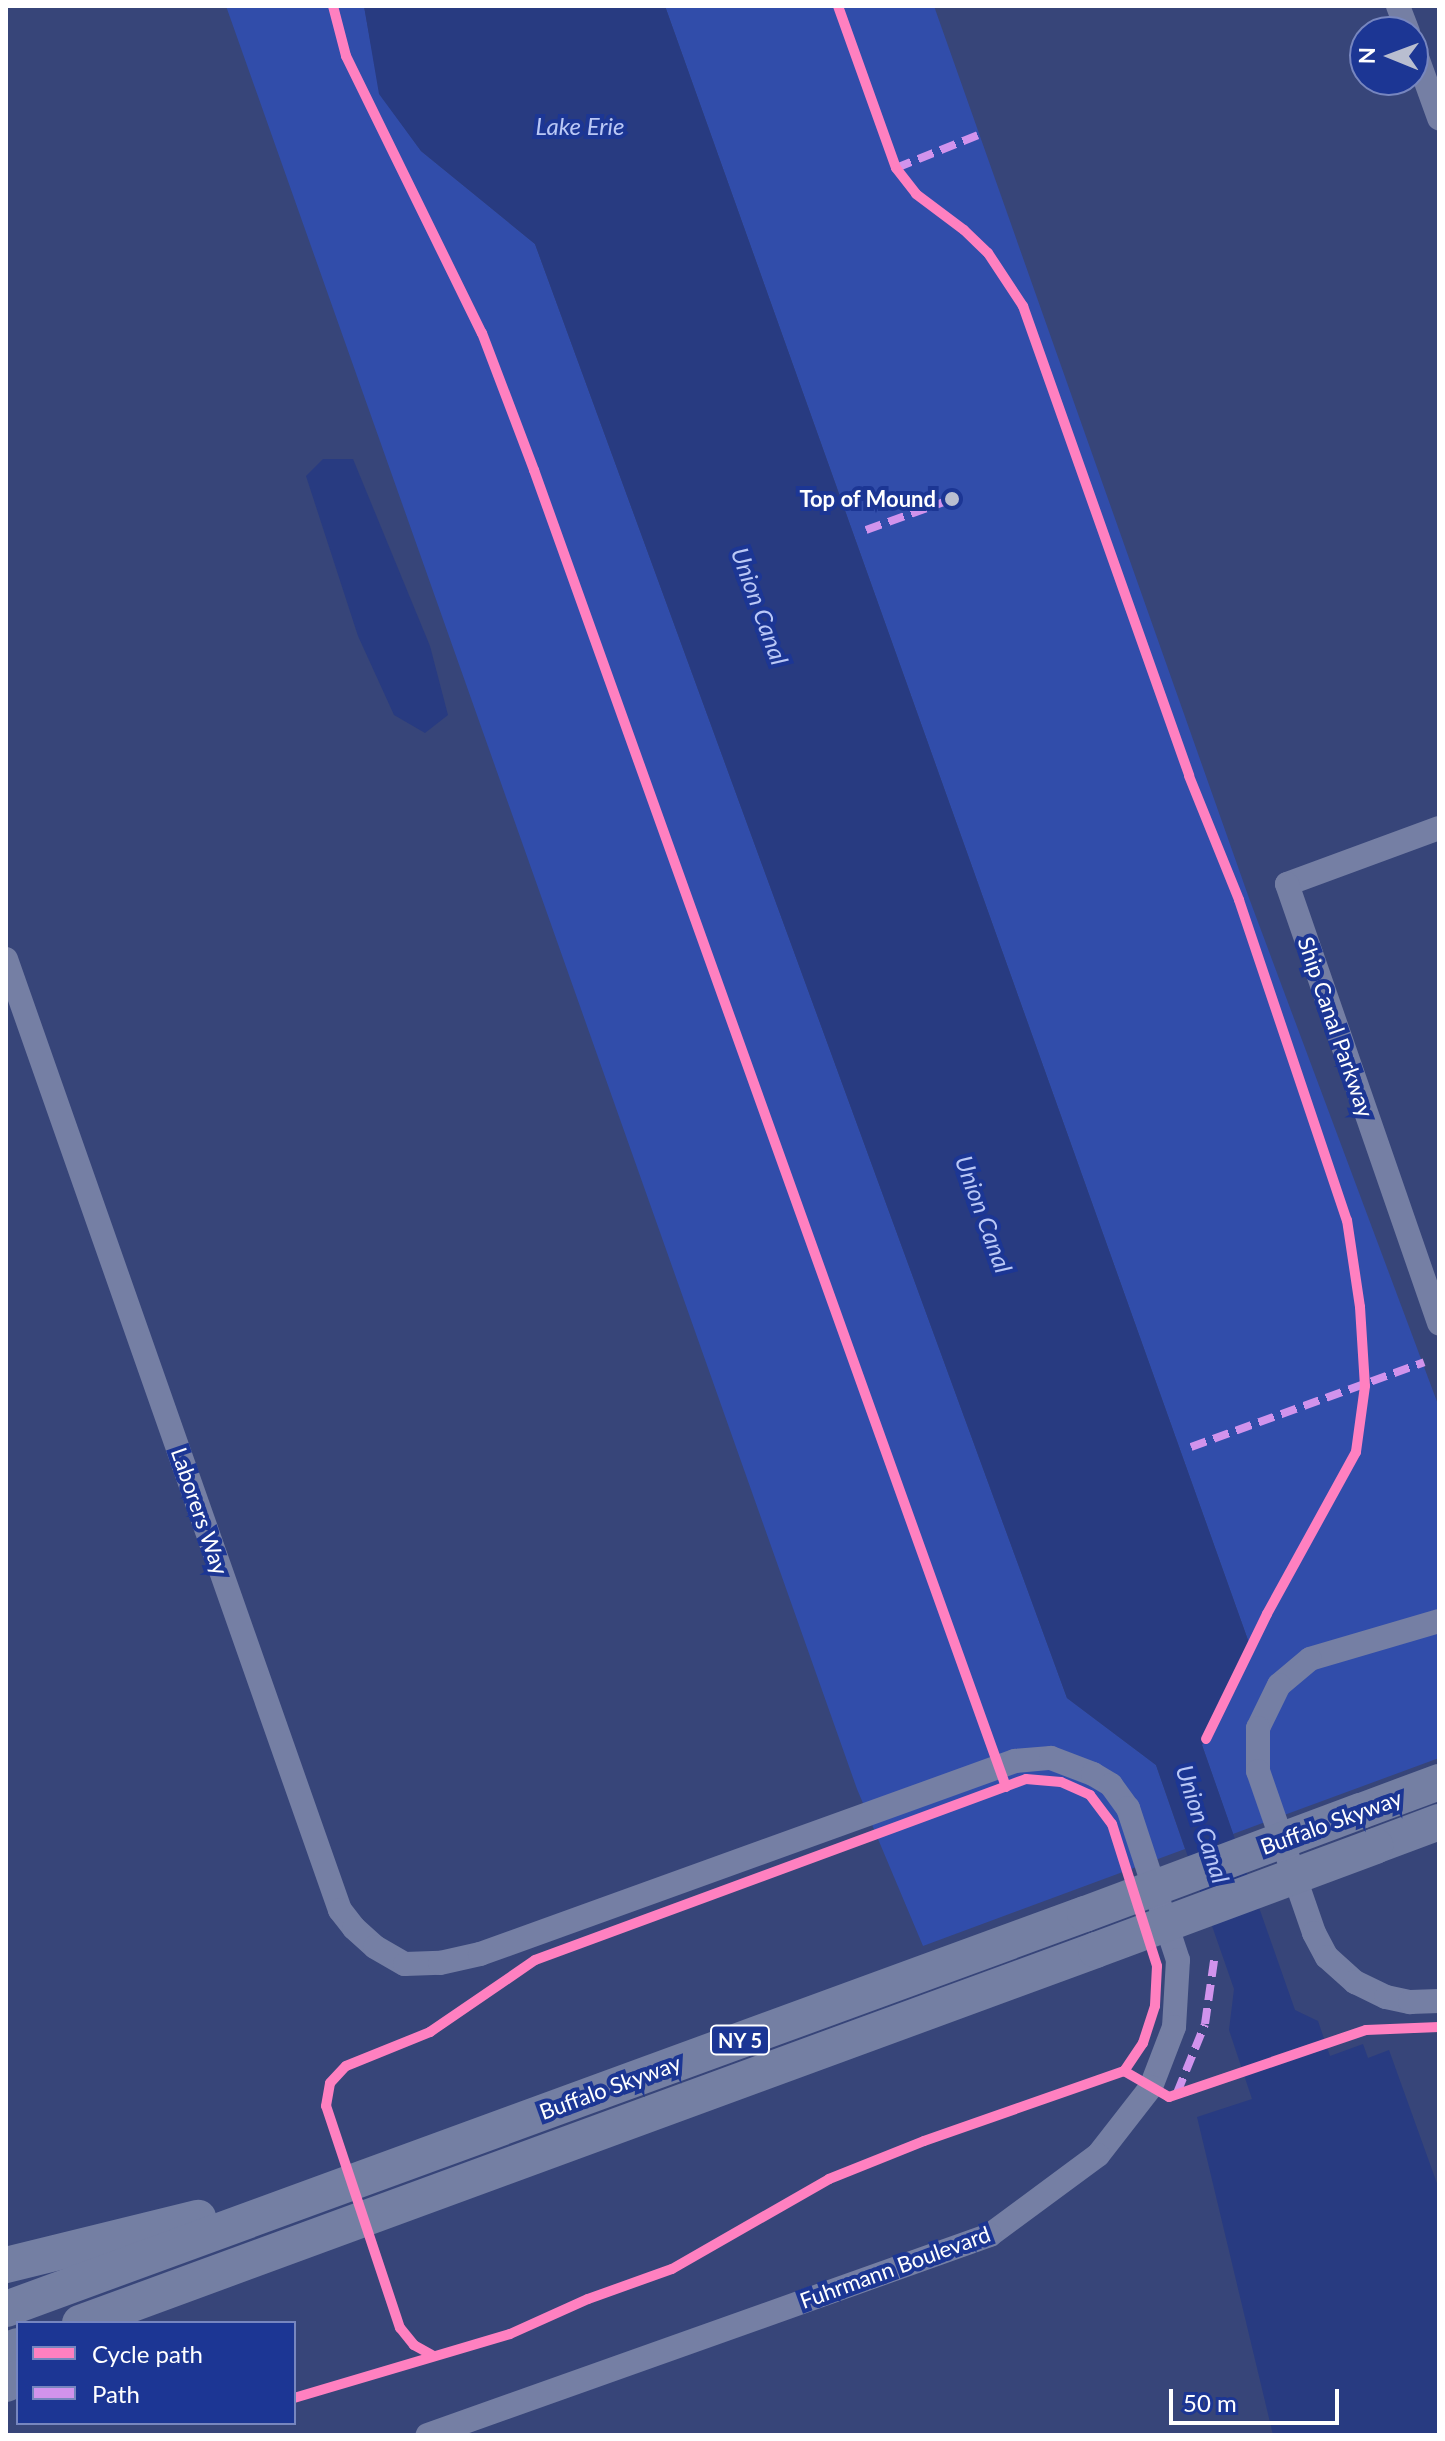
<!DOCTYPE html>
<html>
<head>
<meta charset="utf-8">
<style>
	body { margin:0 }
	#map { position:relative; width:1445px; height:2441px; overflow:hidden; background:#374579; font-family:Lato,sans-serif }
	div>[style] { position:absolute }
	.green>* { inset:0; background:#314daa }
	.water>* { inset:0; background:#283b81 }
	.minor>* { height:24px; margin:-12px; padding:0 12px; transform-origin:12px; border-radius:12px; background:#757fa4 }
	.highway>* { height:36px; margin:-18px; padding:0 18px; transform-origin:18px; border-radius:18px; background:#747fa3 }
	.highway-bridge>* { height:36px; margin:-18px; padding:0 18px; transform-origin:18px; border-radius:18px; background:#747fa3 }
	.quiet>* { height:8px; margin-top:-4px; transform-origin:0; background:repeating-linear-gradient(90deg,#d193ec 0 16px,transparent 0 24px) }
	.cycleway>* { height:10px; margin:-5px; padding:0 5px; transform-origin:5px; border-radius:5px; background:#ff80c0 }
	.dots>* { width:22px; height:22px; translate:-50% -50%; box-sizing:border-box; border:4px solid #1c3694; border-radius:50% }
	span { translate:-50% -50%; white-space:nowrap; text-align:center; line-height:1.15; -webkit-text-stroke:8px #1c3694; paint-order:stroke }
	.shield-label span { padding:2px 6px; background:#1c3694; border:2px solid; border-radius:6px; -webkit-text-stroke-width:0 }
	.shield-label { font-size:20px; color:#fff; font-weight:700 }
	.poi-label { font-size:22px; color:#fff; font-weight:700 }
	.right { translate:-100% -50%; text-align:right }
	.street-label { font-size:22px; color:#fff }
	.water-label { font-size:24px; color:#bac8f6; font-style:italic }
	.frame { position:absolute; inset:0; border:8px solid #fff; pointer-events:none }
	.legend { position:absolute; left:16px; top:2321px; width:280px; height:104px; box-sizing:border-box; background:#1c3694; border:2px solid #7786bf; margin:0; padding:10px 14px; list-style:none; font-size:24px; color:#fff }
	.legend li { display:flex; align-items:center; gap:16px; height:40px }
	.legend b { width:40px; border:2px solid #7786bf }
	.north { position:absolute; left:1349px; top:16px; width:80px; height:80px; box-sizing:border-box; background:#1c3694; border:2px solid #7786bf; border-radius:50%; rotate:271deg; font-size:22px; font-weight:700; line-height:32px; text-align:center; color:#fff }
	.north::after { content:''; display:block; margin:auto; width:28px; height:36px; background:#b9bed0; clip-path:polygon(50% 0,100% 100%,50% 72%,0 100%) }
	.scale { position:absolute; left:1169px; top:2389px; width:170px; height:36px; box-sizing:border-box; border:4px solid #fff; border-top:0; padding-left:10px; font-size:24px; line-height:28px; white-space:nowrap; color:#fff; -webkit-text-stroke:6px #1c3694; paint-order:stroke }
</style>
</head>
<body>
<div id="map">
	<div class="green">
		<div style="clip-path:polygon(226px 6px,364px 6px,380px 94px,421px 151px,535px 244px,1067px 1698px,1156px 1765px,1185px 1849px,923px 1946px,857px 1789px)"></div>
		<div style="clip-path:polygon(665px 6px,934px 6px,1249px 898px,1439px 1407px,1439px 1758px,1233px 1834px,1202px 1745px,1249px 1643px)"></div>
	</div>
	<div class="water">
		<div style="clip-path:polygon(364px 6px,665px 6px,1249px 1643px,1202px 1745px,1295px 2010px,1318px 2021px,1330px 2056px,1363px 2044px,1368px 2058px,1389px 2050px,1439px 2189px,1439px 2435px,1273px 2435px,1197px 2117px,1252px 2099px,1229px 2030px,1234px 1989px,1156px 1765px,1067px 1698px,535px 244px,421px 151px,379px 94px)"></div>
		<div style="clip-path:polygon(323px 459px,353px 459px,430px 646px,448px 715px,425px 733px,394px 715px,358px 636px,306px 476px)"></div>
	</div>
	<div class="minor">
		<div style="left:1398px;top:6px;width:28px;rotate:69deg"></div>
		<div style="left:1413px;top:46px;width:77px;rotate:70.1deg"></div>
		<div style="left:1439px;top:828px;width:162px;rotate:159.8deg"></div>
		<div style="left:1287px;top:884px;width:465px;rotate:70.9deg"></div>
		<div style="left:6px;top:959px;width:1008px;rotate:70.65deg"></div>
		<div style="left:340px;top:1910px;width:23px;rotate:52deg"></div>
		<div style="left:354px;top:1928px;width:28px;rotate:42deg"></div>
		<div style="left:375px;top:1947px;width:34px;rotate:30deg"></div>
		<div style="left:405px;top:1964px;width:35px;rotate:-2deg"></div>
		<div style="left:440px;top:1963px;width:41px;rotate:-12.7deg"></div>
		<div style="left:480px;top:1954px;width:569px;rotate:-19.84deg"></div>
		<div style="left:1015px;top:1761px;width:36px;rotate:-5deg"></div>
		<div style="left:1051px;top:1758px;width:45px;rotate:20.9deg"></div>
		<div style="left:1093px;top:1774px;width:21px;rotate:31deg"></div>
		<div style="left:1111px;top:1785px;width:29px;rotate:54deg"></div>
		<div style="left:1128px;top:1808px;width:160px;rotate:71.8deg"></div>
		<div style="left:1178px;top:1960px;width:67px;rotate:93.4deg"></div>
		<div style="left:1174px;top:2027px;width:64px;rotate:111deg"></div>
		<div style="left:1151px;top:2087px;width:86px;rotate:127.9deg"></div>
		<div style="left:1098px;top:2155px;width:134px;rotate:143.5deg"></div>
		<div style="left:990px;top:2235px;width:597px;rotate:160.41deg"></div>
		<div style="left:1439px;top:1621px;width:134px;rotate:163.6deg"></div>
		<div style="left:1310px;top:1659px;width:40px;rotate:140deg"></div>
		<div style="left:1279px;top:1685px;width:48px;rotate:116deg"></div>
		<div style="left:1258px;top:1728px;width:43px;rotate:90deg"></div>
		<div style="left:1258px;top:1771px;width:171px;rotate:70.9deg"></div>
		<div style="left:1314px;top:1933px;width:27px;rotate:62deg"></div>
		<div style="left:1327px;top:1957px;width:38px;rotate:42deg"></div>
		<div style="left:1355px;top:1982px;width:34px;rotate:26deg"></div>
		<div style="left:1386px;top:1997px;width:25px;rotate:12deg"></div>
		<div style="left:1410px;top:2002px;width:29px;rotate:-2deg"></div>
	</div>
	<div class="highway">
		<div style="left:1361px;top:1811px;width:83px;rotate:-20.4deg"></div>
		<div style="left:1375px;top:1846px;width:68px;rotate:-20.6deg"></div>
		<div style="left:6px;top:2265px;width:198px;rotate:-13.8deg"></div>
		<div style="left:6px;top:2309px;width:1149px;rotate:-20.11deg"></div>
		<div style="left:80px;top:2323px;width:1082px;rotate:-20.16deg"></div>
		<div style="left:6px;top:2350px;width:13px;rotate:-18deg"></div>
		<div style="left:6px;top:2384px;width:13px;rotate:-27deg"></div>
	</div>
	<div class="highway-bridge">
		<div style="left:1085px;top:1914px;width:295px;rotate:-20.5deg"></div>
		<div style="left:1096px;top:1950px;width:298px;rotate:-20.4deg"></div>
	</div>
	<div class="quiet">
		<div style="left:896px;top:168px;width:88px;rotate:-21.9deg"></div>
		<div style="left:866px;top:530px;width:91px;rotate:-19.8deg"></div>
		<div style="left:1191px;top:1447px;width:248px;rotate:-20deg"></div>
		<div style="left:1177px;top:2093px;width:74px;rotate:-67.9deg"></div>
		<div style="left:1205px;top:2024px;width:71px;rotate:-81.9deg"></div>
	</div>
	<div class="cycleway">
		<div style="left:333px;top:6px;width:52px;rotate:75.4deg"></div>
		<div style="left:346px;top:56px;width:309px;rotate:63.9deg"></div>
		<div style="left:482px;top:333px;width:147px;rotate:69.2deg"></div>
		<div style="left:534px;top:470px;width:1399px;rotate:70.28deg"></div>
		<div style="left:838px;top:6px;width:172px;rotate:70.3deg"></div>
		<div style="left:896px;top:168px;width:33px;rotate:52deg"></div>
		<div style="left:916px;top:194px;width:60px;rotate:36.9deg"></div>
		<div style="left:964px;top:230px;width:33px;rotate:44deg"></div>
		<div style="left:988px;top:253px;width:64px;rotate:56.6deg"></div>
		<div style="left:1023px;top:306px;width:498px;rotate:70.5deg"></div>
		<div style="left:1189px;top:776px;width:134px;rotate:68deg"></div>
		<div style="left:1239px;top:900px;width:338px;rotate:71.4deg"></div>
		<div style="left:1347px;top:1220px;width:88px;rotate:81.5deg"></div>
		<div style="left:1360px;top:1307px;width:79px;rotate:86.4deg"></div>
		<div style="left:1365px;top:1386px;width:67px;rotate:97.8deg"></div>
		<div style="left:1356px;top:1452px;width:185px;rotate:118.8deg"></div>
		<div style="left:1267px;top:1614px;width:139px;rotate:116deg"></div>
		<div style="left:432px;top:2355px;width:21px;rotate:-151deg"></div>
		<div style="left:414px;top:2345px;width:22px;rotate:-129deg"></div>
		<div style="left:400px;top:2328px;width:234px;rotate:-108.4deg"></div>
		<div style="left:326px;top:2106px;width:23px;rotate:-80deg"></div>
		<div style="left:330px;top:2083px;width:23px;rotate:-47deg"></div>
		<div style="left:346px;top:2066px;width:91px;rotate:-22deg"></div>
		<div style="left:430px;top:2032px;width:127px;rotate:-34.4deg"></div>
		<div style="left:535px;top:1960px;width:523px;rotate:-20.24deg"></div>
		<div style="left:1026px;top:1779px;width:35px;rotate:5deg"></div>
		<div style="left:1061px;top:1782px;width:32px;rotate:24deg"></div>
		<div style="left:1090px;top:1795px;width:36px;rotate:53deg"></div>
		<div style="left:1112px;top:1824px;width:149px;rotate:72.4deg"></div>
		<div style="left:1157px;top:1966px;width:40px;rotate:92.9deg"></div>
		<div style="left:1155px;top:2006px;width:39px;rotate:108deg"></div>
		<div style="left:1143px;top:2043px;width:34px;rotate:124deg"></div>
		<div style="left:294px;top:2398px;width:225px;rotate:-16.5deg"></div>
		<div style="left:510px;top:2334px;width:85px;rotate:-24.2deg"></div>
		<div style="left:588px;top:2299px;width:89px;rotate:-19.7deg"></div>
		<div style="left:672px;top:2269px;width:181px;rotate:-29.8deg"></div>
		<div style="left:829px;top:2179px;width:102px;rotate:-21.8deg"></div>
		<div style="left:924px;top:2141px;width:212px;rotate:-19.3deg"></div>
		<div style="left:1124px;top:2071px;width:52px;rotate:30deg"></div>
		<div style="left:1169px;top:2097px;width:208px;rotate:-18.8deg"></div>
		<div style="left:1366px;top:2030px;width:73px;rotate:-2.4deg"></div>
	</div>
	<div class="dots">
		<div style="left:952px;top:499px;background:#b9bed0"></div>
	</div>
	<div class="shield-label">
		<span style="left:740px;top:2040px">NY 5</span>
	</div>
	<div class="poi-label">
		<span class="right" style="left:936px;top:499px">Top of Mound</span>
	</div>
	<div class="street-label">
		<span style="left:1336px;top:1027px;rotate:71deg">Ship Canal Parkway</span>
		<span style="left:200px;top:1511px;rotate:71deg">Laborers Way</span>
		<span style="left:1331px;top:1822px;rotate:-20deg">Buffalo Skyway</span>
		<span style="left:610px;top:2087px;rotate:-20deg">Buffalo Skyway</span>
		<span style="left:895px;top:2267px;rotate:-20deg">Fuhrmann Boulevard</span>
	</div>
	<div class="water-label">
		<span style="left:580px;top:126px">Lake Erie</span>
		<span style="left:760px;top:606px;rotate:70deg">Union Canal</span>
		<span style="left:984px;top:1214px;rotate:70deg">Union Canal</span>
		<span style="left:1203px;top:1824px;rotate:72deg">Union Canal</span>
	</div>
	<div class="frame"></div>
	<ul class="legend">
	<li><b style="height:10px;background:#ff80c0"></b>Cycle path</li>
	<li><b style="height:10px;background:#d193ec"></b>Path</li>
	</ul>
	<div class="north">N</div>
	<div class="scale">50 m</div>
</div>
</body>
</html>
